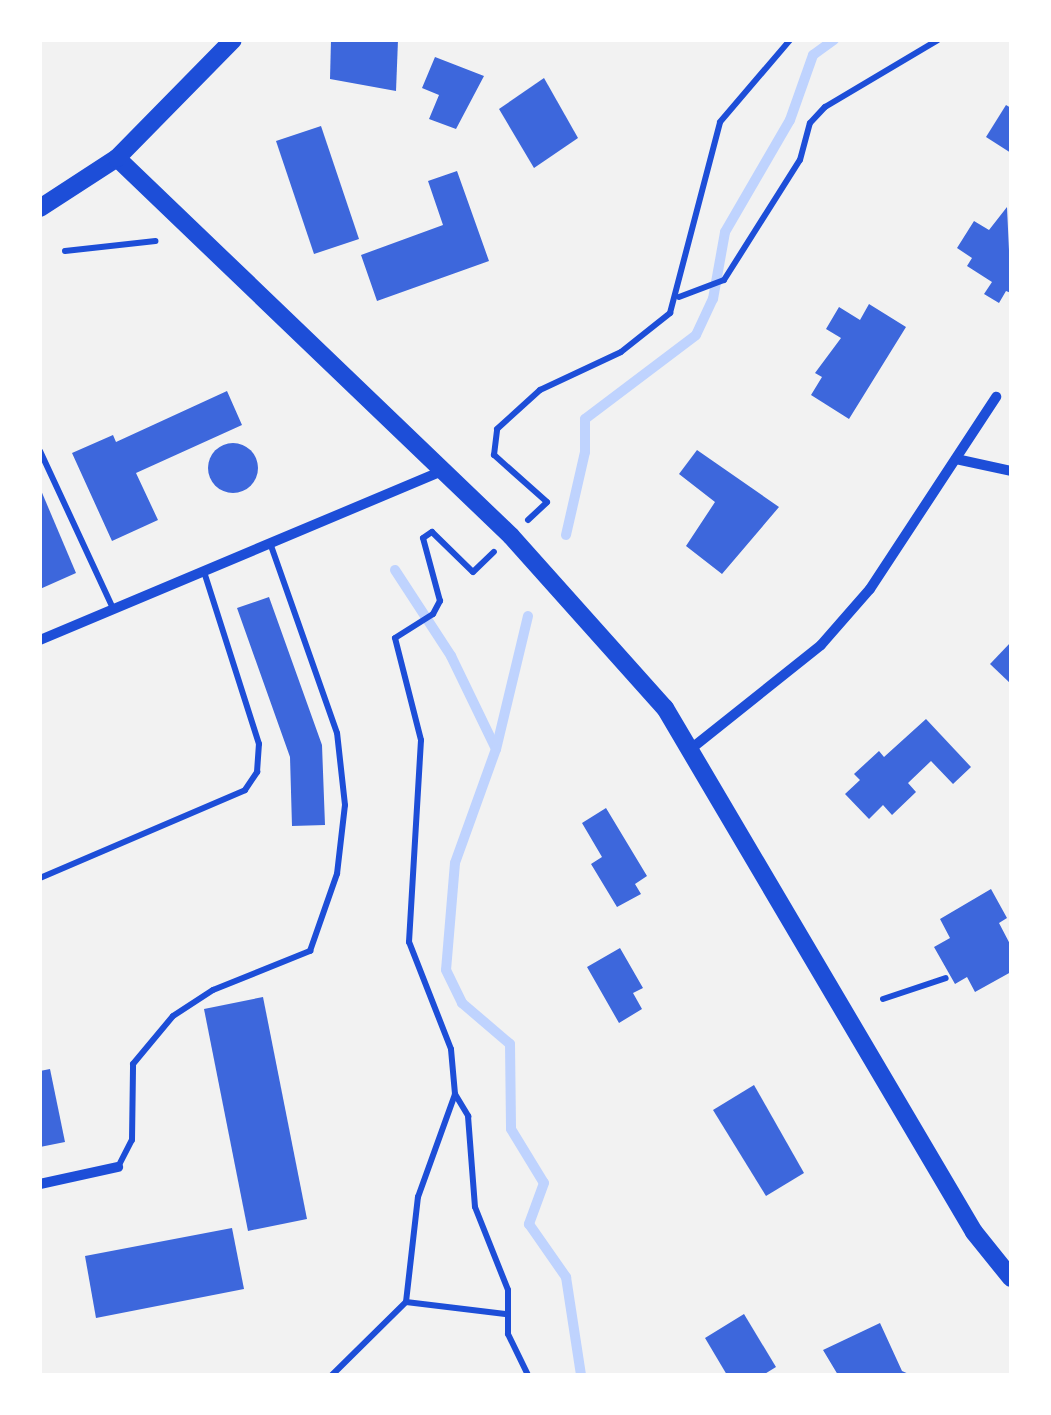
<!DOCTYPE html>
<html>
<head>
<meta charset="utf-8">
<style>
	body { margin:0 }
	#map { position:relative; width:1051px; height:1415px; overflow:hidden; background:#f2f2f2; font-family:"Fira Sans",sans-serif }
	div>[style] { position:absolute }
	.stream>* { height:10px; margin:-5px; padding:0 5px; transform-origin:5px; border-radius:5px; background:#bfd3fe }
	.building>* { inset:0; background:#3d67dc }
	.round { border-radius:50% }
	.path>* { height:6px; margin:-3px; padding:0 3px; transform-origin:3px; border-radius:3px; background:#1d4ed8 }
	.service>* { height:6px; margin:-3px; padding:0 3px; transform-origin:3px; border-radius:3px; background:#1d4ed8 }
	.minor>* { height:10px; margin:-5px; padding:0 5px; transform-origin:5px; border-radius:5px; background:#1d4ed8 }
	.tertiary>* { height:18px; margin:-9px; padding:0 9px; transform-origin:9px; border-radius:9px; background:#1d4ed8 }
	span { translate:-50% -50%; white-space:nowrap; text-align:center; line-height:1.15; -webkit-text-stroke:10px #fff; paint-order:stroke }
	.frame { position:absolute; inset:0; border:42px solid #fff; pointer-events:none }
</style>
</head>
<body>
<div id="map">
	<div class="stream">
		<div style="left:566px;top:535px;width:85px;rotate:-77.1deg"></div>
		<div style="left:585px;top:452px;width:33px;rotate:-90deg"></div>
		<div style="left:585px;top:419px;width:139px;rotate:-37.1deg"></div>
		<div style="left:696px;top:335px;width:40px;rotate:-65deg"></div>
		<div style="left:713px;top:299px;width:68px;rotate:-79.8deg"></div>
		<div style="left:725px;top:232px;width:129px;rotate:-59.9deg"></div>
		<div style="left:790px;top:120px;width:69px;rotate:-70.5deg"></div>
		<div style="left:813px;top:55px;width:26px;rotate:-36deg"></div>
		<div style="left:395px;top:570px;width:103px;rotate:56.9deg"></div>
		<div style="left:451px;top:656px;width:101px;rotate:64.2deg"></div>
		<div style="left:528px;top:616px;width:137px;rotate:103.5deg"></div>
		<div style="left:496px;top:749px;width:121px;rotate:109.8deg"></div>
		<div style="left:455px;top:863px;width:107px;rotate:94.8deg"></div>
		<div style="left:446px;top:970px;width:37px;rotate:64deg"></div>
		<div style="left:462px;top:1003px;width:63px;rotate:40.5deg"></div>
		<div style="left:510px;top:1044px;width:85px;rotate:89.3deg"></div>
		<div style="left:511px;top:1129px;width:63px;rotate:58.6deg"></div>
		<div style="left:544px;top:1183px;width:44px;rotate:110.1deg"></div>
		<div style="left:529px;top:1224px;width:65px;rotate:55.1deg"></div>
		<div style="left:566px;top:1277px;width:99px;rotate:81.3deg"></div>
	</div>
	<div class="building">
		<div style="clip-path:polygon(331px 40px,398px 40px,396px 91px,330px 79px)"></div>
		<div style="clip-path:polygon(435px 57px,484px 76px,456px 129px,429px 119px,439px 95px,422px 88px)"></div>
		<div style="clip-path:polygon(544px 78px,578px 138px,534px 168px,499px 109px)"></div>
		<div style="clip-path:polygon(1006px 105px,1011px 108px,1011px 153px,986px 137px)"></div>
		<div style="clip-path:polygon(321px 126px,359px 239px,314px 254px,276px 141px)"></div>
		<div style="clip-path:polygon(457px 171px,489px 261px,377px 301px,361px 255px,443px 225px,428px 181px)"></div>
		<div style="clip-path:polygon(1007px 207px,1011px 293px,1006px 291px,999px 303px,984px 294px,992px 282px,967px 266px,972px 258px,957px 248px,974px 221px,989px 230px)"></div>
		<div style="clip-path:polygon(869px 304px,906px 327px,849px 419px,811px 395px,822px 377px,815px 373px,841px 338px,826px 329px,839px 307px,860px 320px)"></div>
		<div style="clip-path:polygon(227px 391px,242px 425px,136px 473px,158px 520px,112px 541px,72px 453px,113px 435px,116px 442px)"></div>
		<div class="round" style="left:208px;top:443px;width:50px;height:50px"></div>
		<div style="clip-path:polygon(697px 450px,779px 507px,722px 574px,686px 546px,715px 502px,679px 474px)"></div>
		<div style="clip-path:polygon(40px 488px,76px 573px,40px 589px)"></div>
		<div style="clip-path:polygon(269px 597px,322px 745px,325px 825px,292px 826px,290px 757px,237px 608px)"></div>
		<div style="clip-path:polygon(1011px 642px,1011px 684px,990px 664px)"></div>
		<div style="clip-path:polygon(926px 719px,971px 767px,953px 784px,931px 761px,908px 783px,916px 792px,892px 815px,883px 805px,869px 819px,845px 794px,860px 780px,854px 774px,879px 751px,884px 757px)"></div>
		<div style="clip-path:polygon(606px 808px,647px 876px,635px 884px,641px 894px,617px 907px,591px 864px,602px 857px,582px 823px)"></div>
		<div style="clip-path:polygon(991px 889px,1007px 918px,999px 923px,1011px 946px,1011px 972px,975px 992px,967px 977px,955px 984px,934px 947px,950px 938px,940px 919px)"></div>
		<div style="clip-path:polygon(620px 948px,643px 988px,633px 993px,642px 1009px,619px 1023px,587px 967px)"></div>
		<div style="clip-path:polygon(263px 997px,307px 1219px,248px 1231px,204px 1009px)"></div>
		<div style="clip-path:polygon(50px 1069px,65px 1142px,40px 1147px,40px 1071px)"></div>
		<div style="clip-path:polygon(754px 1085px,804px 1173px,766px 1196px,713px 1110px)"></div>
		<div style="clip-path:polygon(232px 1228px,244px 1289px,96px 1318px,85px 1256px)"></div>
		<div style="clip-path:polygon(744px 1314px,776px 1367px,763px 1375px,727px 1375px,705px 1338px)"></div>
		<div style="clip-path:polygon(880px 1323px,902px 1371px,911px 1375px,838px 1375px,823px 1350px)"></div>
	</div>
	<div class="path">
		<div style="left:65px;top:251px;width:91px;rotate:-6.3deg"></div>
		<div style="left:679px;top:297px;width:48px;rotate:-20.7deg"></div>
		<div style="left:724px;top:280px;width:142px;rotate:-57.7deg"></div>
		<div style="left:800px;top:160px;width:38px;rotate:-75deg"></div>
		<div style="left:810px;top:123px;width:22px;rotate:-47deg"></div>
		<div style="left:825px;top:107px;width:131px;rotate:-30.7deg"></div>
		<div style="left:528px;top:520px;width:26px;rotate:-43deg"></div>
		<div style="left:547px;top:502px;width:71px;rotate:-138.4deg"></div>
		<div style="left:494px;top:455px;width:26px;rotate:-83deg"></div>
		<div style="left:497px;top:429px;width:58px;rotate:-42.2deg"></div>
		<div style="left:540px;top:390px;width:89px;rotate:-25.1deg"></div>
		<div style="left:621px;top:352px;width:63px;rotate:-38.5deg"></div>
		<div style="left:670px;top:313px;width:197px;rotate:-75.3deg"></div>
		<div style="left:720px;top:122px;width:108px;rotate:-49.5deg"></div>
		<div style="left:883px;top:999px;width:66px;rotate:-18.4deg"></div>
		<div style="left:455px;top:1094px;width:26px;rotate:59deg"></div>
		<div style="left:468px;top:1116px;width:91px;rotate:85.6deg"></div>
		<div style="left:475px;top:1207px;width:89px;rotate:68.3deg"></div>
		<div style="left:508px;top:1290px;width:44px;rotate:90deg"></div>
		<div style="left:508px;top:1334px;width:46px;rotate:64deg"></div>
		<div style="left:406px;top:1302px;width:100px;rotate:6.9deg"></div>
		<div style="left:332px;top:1375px;width:104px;rotate:-44.6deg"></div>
		<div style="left:406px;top:1302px;width:106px;rotate:-83.5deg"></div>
		<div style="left:418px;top:1197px;width:109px;rotate:-70.2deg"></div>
		<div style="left:455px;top:1094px;width:45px;rotate:-95.1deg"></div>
		<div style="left:451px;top:1049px;width:115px;rotate:-111.4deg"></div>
		<div style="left:409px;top:942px;width:202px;rotate:-86.6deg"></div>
		<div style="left:421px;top:740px;width:105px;rotate:-104.3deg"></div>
		<div style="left:395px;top:638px;width:45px;rotate:-32.3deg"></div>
		<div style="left:433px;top:614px;width:15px;rotate:-62deg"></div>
		<div style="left:440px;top:601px;width:65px;rotate:-105.1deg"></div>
		<div style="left:423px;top:538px;width:11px;rotate:-34deg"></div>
		<div style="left:432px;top:532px;width:57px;rotate:44.3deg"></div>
		<div style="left:473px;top:572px;width:29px;rotate:-44deg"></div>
	</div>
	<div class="service">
		<div style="left:40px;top:451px;width:173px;rotate:65.1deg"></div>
		<div style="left:40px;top:878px;width:223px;rotate:-23.2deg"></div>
		<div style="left:245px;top:790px;width:22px;rotate:-56deg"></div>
		<div style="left:257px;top:772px;width:28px;rotate:-86deg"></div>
		<div style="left:259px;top:744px;width:181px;rotate:-107.7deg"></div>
		<div style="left:118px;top:1167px;width:30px;rotate:-63deg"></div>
		<div style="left:132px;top:1140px;width:76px;rotate:-89.2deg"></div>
		<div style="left:133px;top:1064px;width:62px;rotate:-50.2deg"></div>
		<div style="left:173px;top:1016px;width:48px;rotate:-33deg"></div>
		<div style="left:213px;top:990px;width:105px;rotate:-21.9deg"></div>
		<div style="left:310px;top:951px;width:82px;rotate:-70.7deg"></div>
		<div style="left:337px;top:874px;width:69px;rotate:-83.4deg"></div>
		<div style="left:345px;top:805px;width:72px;rotate:-96.3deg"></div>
		<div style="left:337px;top:733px;width:201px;rotate:-109.4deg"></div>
	</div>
	<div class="minor">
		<div style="left:956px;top:459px;width:56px;rotate:12.3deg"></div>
		<div style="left:40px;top:640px;width:437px;rotate:-22.8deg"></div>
		<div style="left:692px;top:748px;width:165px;rotate:-38.6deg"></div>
		<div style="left:821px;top:645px;width:74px;rotate:-48.8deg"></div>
		<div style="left:870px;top:589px;width:230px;rotate:-56.7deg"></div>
		<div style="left:40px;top:1184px;width:80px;rotate:-12.3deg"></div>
	</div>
	<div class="tertiary">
		<div style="left:117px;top:158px;width:546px;rotate:43.81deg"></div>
		<div style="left:511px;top:536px;width:231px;rotate:48.2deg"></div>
		<div style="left:665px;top:708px;width:608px;rotate:59.47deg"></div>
		<div style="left:974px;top:1232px;width:59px;rotate:51.2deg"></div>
		<div style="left:40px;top:208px;width:92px;rotate:-33deg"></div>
		<div style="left:117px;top:158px;width:165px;rotate:-45.5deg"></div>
	</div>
	<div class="frame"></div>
</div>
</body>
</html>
